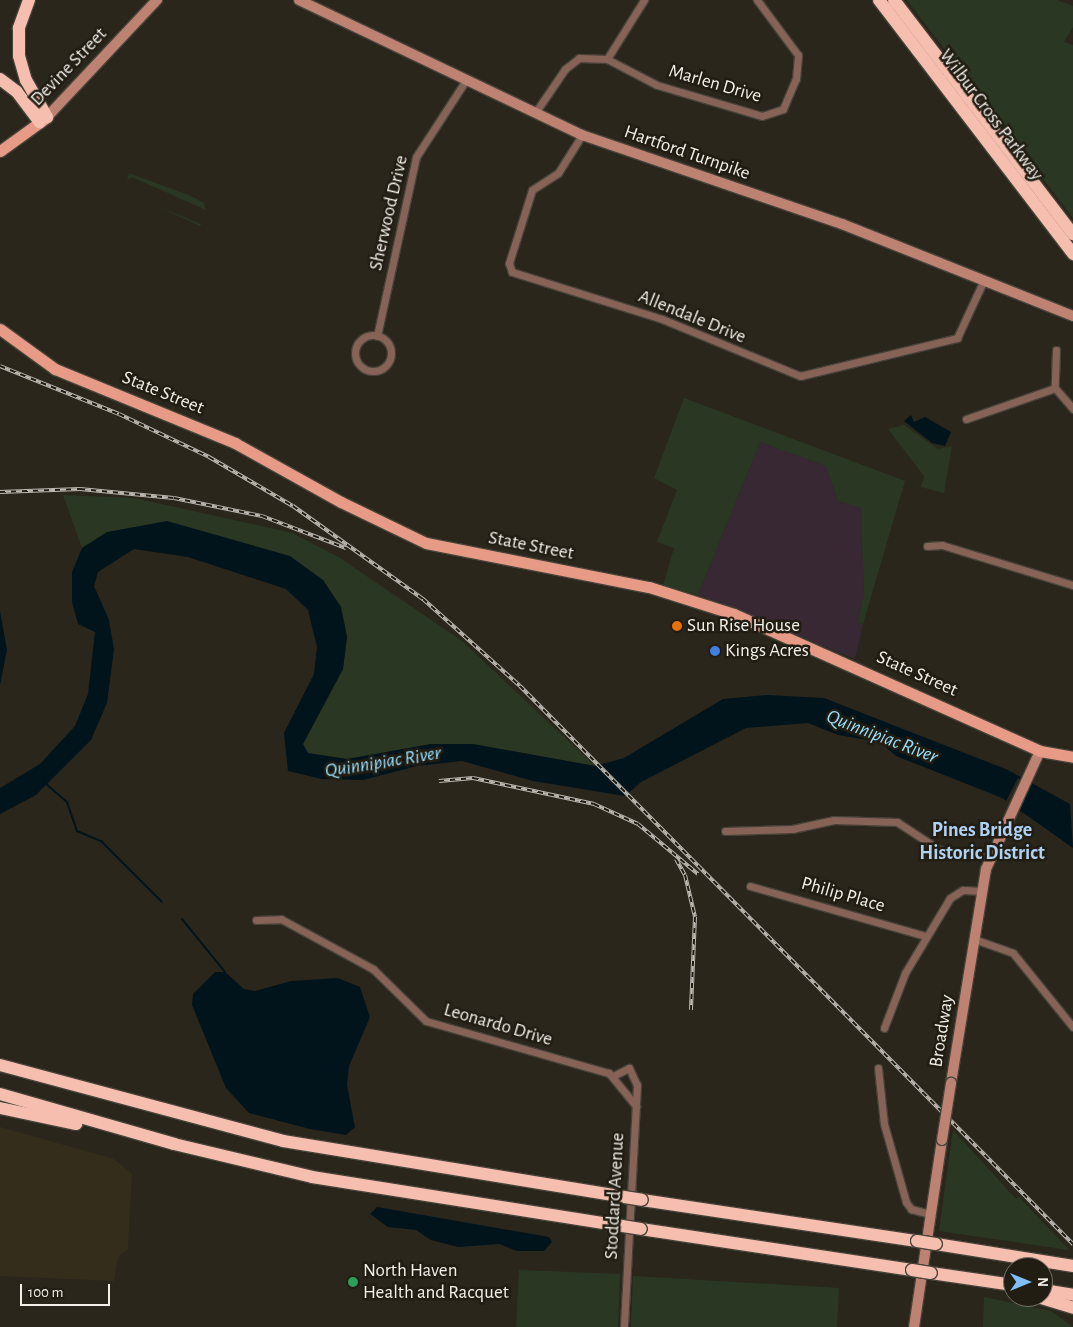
<!DOCTYPE html>
<html>
<head>
<meta charset="utf-8">
<style>
	body { margin:0 }
	#map { position:relative; width:1073px; height:1327px; overflow:hidden; background:#2a261c; font-family:"Alegreya Sans",sans-serif }
	div>[style] { position:absolute }
	.commercial>* { inset:0; background:#342d1c }
	.industrial>* { inset:0; background:#382834 }
	.green>* { inset:0; background:#2a3823 }
	.water>* { inset:0; background:#01141c }
	.pier>* { inset:0; background:#2a261c }
	.stream>* { height:2px; margin:-1px; padding:0 1px; transform-origin:1px; border-radius:1px; background:#01141c }
	.roads { filter:drop-shadow(1px 0 #464239) drop-shadow(-1px 0 #464239) drop-shadow(0 1px #464239) drop-shadow(0 -1px #464239) }
	.minor>* { height:7px; margin:-3.5px; padding:0 3.5px; transform-origin:3.5px; border-radius:3.5px; background:#866257 }
	.minor>.ring { margin:-3.5px; padding:0; box-sizing:content-box; background:none; border:7px solid #866257; border-radius:50% }
	.secondary>* { height:10px; margin:-5px; padding:0 5px; transform-origin:5px; border-radius:5px; background:#bd8272 }
	.primary>* { height:11px; margin:-5.5px; padding:0 5.5px; transform-origin:5.5px; border-radius:5.5px; background:#e79b86 }
	.motorway>* { height:12px; margin:-6px; padding:0 6px; transform-origin:6px; border-radius:6px; background:#f5beae }
	.rail>* { height:4px; margin-top:-2px; transform-origin:0; background:repeating-linear-gradient(90deg,#211d13 0 5.5px,#bdb9b2 0 11px); box-sizing:border-box; border-block:1px solid #bdb9b2 }
	.bridges { filter:drop-shadow(1px 0 #464239) drop-shadow(-1px 0 #464239) drop-shadow(0 1px #464239) drop-shadow(0 -1px #464239) }
	.secondary-bridge>* { height:10px; margin:-5px; padding:0 5px; transform-origin:5px; border-radius:5px; background:#bd8272 }
	.motorway-bridge>* { height:12px; margin:-6px; padding:0 6px; transform-origin:6px; border-radius:6px; background:#f5beae }
	.dots>* { width:14px; height:14px; translate:-50% -50%; box-sizing:border-box; border:2px solid #211d13; border-radius:50% }
	span { translate:-50% -50%; white-space:nowrap; text-align:center; line-height:1.15; -webkit-text-stroke:5px #211d13; paint-order:stroke }
	.street-label { font-size:19px; color:#f3f0ea }
	.poi-label { font-size:19px; color:#f3f0ea }
	.left { translate:0 -50%; text-align:left }
	.water-label { font-size:20px; color:#97dffe; font-style:italic }
	.neighbourhood-label { font-size:20px; color:#afd1f3; font-weight:700 }
	.north { position:absolute; left:1003px; top:1257px; width:50px; height:50px; box-sizing:border-box; background:#211d13; border:1px solid #757169; border-radius:50%; rotate:90deg; font-size:14px; font-weight:700; line-height:20px; text-align:center; color:#f3f0ea }
	.north::after { content:''; display:block; margin:auto; width:18px; height:22px; background:#80bdfa; clip-path:polygon(50% 0,100% 100%,50% 72%,0 100%) }
	.scale { position:absolute; left:20px; top:1284px; width:90px; height:22px; box-sizing:border-box; border:2px solid #f3f0ea; border-top:0; padding-left:6px; font-size:15px; line-height:18px; white-space:nowrap; color:#f3f0ea; -webkit-text-stroke:4px #211d13; paint-order:stroke }
</style>
</head>
<body>
<div id="map">
	<div class="commercial">
		<div style="clip-path:polygon(0 1127px,114px 1159px,132px 1174px,128px 1249px,118px 1257px,114px 1281px,0 1276px)"></div>
	</div>
	<div class="industrial">
		<div style="clip-path:polygon(760px 442px,826px 466px,838px 501px,861px 508px,864px 594px,857px 623px,863px 624px,855px 659px,698px 595px)"></div>
	</div>
	<div class="green">
		<div style="clip-path:polygon(907px 0,1057px 0,1073px 6px,1073px 27px,1064px 42px,1073px 45px,1073px 218px)"></div>
		<div style="clip-path:polygon(129px 173px,191px 196px,204px 203px,206px 210px,132px 177px,127px 180px)"></div>
		<div style="clip-path:polygon(159px 207px,201px 224px,200px 226px)"></div>
		<div style="clip-path:polygon(684px 398px,905px 481px,863px 624px,857px 623px,864px 594px,861px 508px,838px 501px,826px 466px,760px 442px,698px 595px,663px 585px,674px 548px,657px 542px,677px 490px,654px 478px)"></div>
		<div style="clip-path:polygon(904px 425px,938px 449px,952px 446px,944px 493px,921px 487px,924px 476px,888px 429px)"></div>
		<div style="clip-path:polygon(63px 495px,134px 498px,292px 533px,340px 558px,462px 641px,595px 766px,473px 744px,431px 744px,347px 759px,307px 753px,303px 744px,343px 669px,347px 637px,341px 607px,323px 580px,107px 532px,82px 548px)"></div>
		<div style="clip-path:polygon(953px 1130px,1016px 1199px,1019px 1197px,1069px 1250px,939px 1231px)"></div>
		<div style="clip-path:polygon(519px 1270px,620px 1274px,618px 1327px,516px 1327px)"></div>
		<div style="clip-path:polygon(633px 1276px,839px 1288px,837px 1327px,631px 1327px)"></div>
		<div style="clip-path:polygon(984px 1297px,1051px 1311px,1073px 1327px,983px 1327px)"></div>
	</div>
	<div class="water">
		<div style="clip-path:polygon(911px 415px,914px 422px,925px 417px,951px 432px,945px 446px,932px 443px,904px 421px)"></div>
		<div style="clip-path:polygon(167px 521px,290px 556px,323px 580px,341px 607px,347px 637px,343px 669px,303px 744px,308px 753px,347px 759px,431px 744px,473px 744px,595px 766px,624px 758px,723px 699px,767px 695px,824px 698px,1008px 770px,1070px 804px,1073px 848px,1002px 798px,896px 756px,880px 742px,838px 735px,808px 723px,746px 728px,641px 782px,625px 796px,533px 781px,462px 761px,417px 766px,363px 780px,322px 779px,288px 771px,284px 733px,314px 674px,317px 647px,308px 610px,286px 589px,188px 557px,134px 549px,98px 572px,94px 586px,109px 620px,114px 649px,107px 703px,91px 740px,36px 795px,0 814px,0 788px,40px 764px,75px 726px,88px 694px,95px 632px,78px 624px,72px 602px,72px 572px,82px 548px,107px 532px)"></div>
		<div style="clip-path:polygon(0 611px,7px 650px,0 685px)"></div>
		<div style="clip-path:polygon(215px 972px,225px 972px,244px 989px,255px 991px,291px 981px,338px 978px,360px 987px,370px 1017px,349px 1066px,347px 1085px,355px 1127px,346px 1135px,310px 1129px,249px 1113px,238px 1101px,226px 1088px,192px 1005px,193px 994px)"></div>
		<div style="clip-path:polygon(377px 1207px,549px 1237px,552px 1242px,544px 1251px,517px 1251px,499px 1244px,458px 1247px,431px 1240px,416px 1230px,388px 1227px,370px 1214px)"></div>
	</div>
	<div class="pier">
		<div style="clip-path:polygon(1018px 778px,1031px 784px,1018px 811px,1005px 803px)"></div>
	</div>
	<div class="stream">
		<div style="left:45px;top:783px;width:29px;rotate:41deg"></div>
		<div style="left:67px;top:802px;width:31px;rotate:71deg"></div>
		<div style="left:77px;top:831px;width:26px;rotate:23deg"></div>
		<div style="left:101px;top:841px;width:86px;rotate:45deg"></div>
		<div style="left:182px;top:919px;width:68px;rotate:50.9deg"></div>
	</div>
	<div class="roads">
		<div class="minor">
			<div style="left:607px;top:59px;width:70px;rotate:-57.9deg"></div>
			<div style="left:535px;top:113px;width:53px;rotate:-55.7deg"></div>
			<div style="left:565px;top:69px;width:18px;rotate:-38deg"></div>
			<div style="left:579px;top:58px;width:28px;rotate:2deg"></div>
			<div style="left:607px;top:59px;width:56px;rotate:27.5deg"></div>
			<div style="left:657px;top:85px;width:109px;rotate:16.4deg"></div>
			<div style="left:762px;top:116px;width:22px;rotate:-18deg"></div>
			<div style="left:783px;top:109px;width:33px;rotate:-67deg"></div>
			<div style="left:796px;top:79px;width:24px;rotate:-85deg"></div>
			<div style="left:798px;top:55px;width:69px;rotate:-126.7deg"></div>
			<div style="left:582px;top:135px;width:45px;rotate:122.3deg"></div>
			<div style="left:558px;top:173px;width:31px;rotate:147deg"></div>
			<div style="left:532px;top:190px;width:77px;rotate:107.5deg"></div>
			<div style="left:509px;top:263px;width:9px;rotate:72deg"></div>
			<div style="left:512px;top:272px;width:157px;rotate:17.4deg"></div>
			<div style="left:662px;top:319px;width:149px;rotate:22.4deg"></div>
			<div style="left:800px;top:376px;width:162px;rotate:-13.6deg"></div>
			<div style="left:957px;top:338px;width:62px;rotate:-65.1deg"></div>
			<div class="ring" style="left:355px;top:335px;width:29px;height:29px"></div>
			<div style="left:377px;top:336px;width:183px;rotate:-77.7deg"></div>
			<div style="left:416px;top:157px;width:92px;rotate:-57deg"></div>
			<div style="left:1056px;top:350px;width:38px;rotate:92deg"></div>
			<div style="left:1055px;top:388px;width:28px;rotate:49deg"></div>
			<div style="left:966px;top:419px;width:94px;rotate:-19.2deg"></div>
			<div style="left:927px;top:546px;width:15px;rotate:-4deg"></div>
			<div style="left:942px;top:545px;width:137px;rotate:17deg"></div>
			<div style="left:725px;top:831px;width:67px;rotate:-1.7deg"></div>
			<div style="left:792px;top:829px;width:43px;rotate:-12.1deg"></div>
			<div style="left:834px;top:820px;width:63px;rotate:1.8deg"></div>
			<div style="left:897px;top:822px;width:51px;rotate:33.1deg"></div>
			<div style="left:940px;top:850px;width:50px;rotate:8deg"></div>
			<div style="left:750px;top:886px;width:183px;rotate:15.9deg"></div>
			<div style="left:256px;top:920px;width:25px;rotate:-2deg"></div>
			<div style="left:281px;top:919px;width:105px;rotate:28.5deg"></div>
			<div style="left:373px;top:969px;width:74px;rotate:44.5deg"></div>
			<div style="left:426px;top:1021px;width:190px;rotate:15.9deg"></div>
			<div style="left:609px;top:1073px;width:43px;rotate:50.7deg"></div>
			<div style="left:974px;top:939px;width:41px;rotate:19.7deg"></div>
			<div style="left:1013px;top:953px;width:95px;rotate:51deg"></div>
			<div style="left:884px;top:1028px;width:59px;rotate:-69.1deg"></div>
			<div style="left:905px;top:973px;width:87px;rotate:-59deg"></div>
			<div style="left:950px;top:898px;width:15px;rotate:-32deg"></div>
			<div style="left:963px;top:890px;width:19px;rotate:3deg"></div>
			<div style="left:878px;top:1068px;width:56px;rotate:83.9deg"></div>
			<div style="left:884px;top:1124px;width:81px;rotate:74.2deg"></div>
			<div style="left:906px;top:1202px;width:9px;rotate:54deg"></div>
			<div style="left:911px;top:1209px;width:20px;rotate:15deg"></div>
			<div style="left:613px;top:1076px;width:18px;rotate:-27deg"></div>
			<div style="left:629px;top:1068px;width:19px;rotate:65deg"></div>
			<div style="left:637px;top:1085px;width:242px;rotate:93.1deg"></div>
		</div>
		<div class="secondary">
			<div style="left:299px;top:0;width:314px;rotate:25.5deg"></div>
			<div style="left:582px;top:135px;width:275px;rotate:18.9deg"></div>
			<div style="left:842px;top:224px;width:249px;rotate:21.7deg"></div>
			<div style="left:47px;top:117px;width:161px;rotate:-46.8deg"></div>
			<div style="left:951px;top:1083px;width:217px;rotate:-80.7deg"></div>
			<div style="left:986px;top:869px;width:130px;rotate:-65.4deg"></div>
			<div style="left:914px;top:1327px;width:189px;rotate:-81.5deg"></div>
		</div>
		<div class="primary">
			<div style="left:0;top:151px;width:58px;rotate:-35.9deg"></div>
			<div style="left:0;top:329px;width:68px;rotate:36deg"></div>
			<div style="left:55px;top:369px;width:195px;rotate:22.3deg"></div>
			<div style="left:235px;top:443px;width:121px;rotate:29.1deg"></div>
			<div style="left:341px;top:502px;width:94px;rotate:25.8deg"></div>
			<div style="left:426px;top:543px;width:227px;rotate:11.2deg"></div>
			<div style="left:649px;top:587px;width:89px;rotate:17.6deg"></div>
			<div style="left:734px;top:614px;width:335px;rotate:24.1deg"></div>
			<div style="left:1040px;top:751px;width:34px;rotate:10deg"></div>
		</div>
		<div class="motorway">
			<div style="left:29px;top:0;width:30px;rotate:110deg"></div>
			<div style="left:19px;top:28px;width:28px;rotate:90deg"></div>
			<div style="left:19px;top:56px;width:25px;rotate:74deg"></div>
			<div style="left:26px;top:80px;width:43px;rotate:60.4deg"></div>
			<div style="left:879px;top:0;width:320px;rotate:52.6deg"></div>
			<div style="left:894px;top:0;width:295px;rotate:52.6deg"></div>
			<div style="left:0;top:79px;width:21px;rotate:37deg"></div>
			<div style="left:17px;top:92px;width:38px;rotate:53deg"></div>
			<div style="left:0;top:1065px;width:293px;rotate:15deg"></div>
			<div style="left:283px;top:1141px;width:339px;rotate:9.3deg"></div>
			<div style="left:0;top:1094px;width:181px;rotate:16deg"></div>
			<div style="left:174px;top:1144px;width:142px;rotate:13.4deg"></div>
			<div style="left:312px;top:1177px;width:308px;rotate:9deg"></div>
			<div style="left:0;top:1108px;width:78px;rotate:11.9deg"></div>
			<div style="left:642px;top:1200px;width:278px;rotate:8.5deg"></div>
			<div style="left:641px;top:1229px;width:274px;rotate:8.6deg"></div>
			<div style="left:936px;top:1244px;width:139px;rotate:9.1deg"></div>
			<div style="left:931px;top:1273px;width:83px;rotate:8.3deg"></div>
			<div style="left:1043px;top:1290px;width:30px;rotate:9deg"></div>
			<div style="left:1038px;top:1297px;width:37px;rotate:17deg"></div>
		</div>
	</div>
	<div class="rail">
		<div style="left:0;top:366px;width:128px;rotate:22deg"></div>
		<div style="left:119px;top:414px;width:100px;rotate:25.5deg"></div>
		<div style="left:209px;top:457px;width:97px;rotate:30.3deg"></div>
		<div style="left:293px;top:506px;width:160px;rotate:35.6deg"></div>
		<div style="left:423px;top:599px;width:130px;rotate:41.9deg"></div>
		<div style="left:520px;top:686px;width:786px;rotate:45.26deg"></div>
		<div style="left:0;top:492px;width:80px;rotate:-2.1deg"></div>
		<div style="left:80px;top:489px;width:94px;rotate:5.5deg"></div>
		<div style="left:174px;top:498px;width:90px;rotate:11.6deg"></div>
		<div style="left:262px;top:516px;width:90px;rotate:20.9deg"></div>
		<div style="left:439px;top:781px;width:34px;rotate:-5deg"></div>
		<div style="left:473px;top:778px;width:124px;rotate:12.1deg"></div>
		<div style="left:594px;top:804px;width:48px;rotate:24.4deg"></div>
		<div style="left:638px;top:824px;width:78px;rotate:39.8deg"></div>
		<div style="left:676px;top:859px;width:18px;rotate:61deg"></div>
		<div style="left:685px;top:875px;width:43px;rotate:76.6deg"></div>
		<div style="left:695px;top:917px;width:93px;rotate:92.5deg"></div>
	</div>
	<div class="bridges">
		<div class="secondary-bridge">
			<div style="left:942px;top:1140px;width:58px;rotate:-81deg"></div>
		</div>
		<div class="motorway-bridge">
			<div style="left:618px;top:1196px;width:24px;rotate:9deg"></div>
			<div style="left:616px;top:1225px;width:25px;rotate:9deg"></div>
			<div style="left:917px;top:1241px;width:19px;rotate:9deg"></div>
			<div style="left:912px;top:1270px;width:19px;rotate:9deg"></div>
		</div>
	</div>
	<div class="dots">
		<div style="left:677px;top:626px;background:#e8710a"></div>
		<div style="left:715px;top:651px;background:#3f7fe0"></div>
		<div style="left:353px;top:1282px;background:#2e9e5b"></div>
	</div>
	<div class="street-label">
		<span style="left:69px;top:67px;rotate:-46deg">Devine Street</span>
		<span style="left:715px;top:84px;rotate:16deg">Marlen Drive</span>
		<span style="left:991px;top:115px;rotate:53deg">Wilbur Cross Parkway</span>
		<span style="left:687px;top:153px;rotate:19deg">Hartford Turnpike</span>
		<span style="left:389px;top:213px;rotate:-77deg">Sherwood Drive</span>
		<span style="left:692px;top:317px;rotate:22deg">Allendale Drive</span>
		<span style="left:163px;top:393px;rotate:22deg">State Street</span>
		<span style="left:531px;top:546px;rotate:11deg">State Street</span>
		<span style="left:917px;top:674px;rotate:24deg">State Street</span>
		<span style="left:843px;top:895px;rotate:16deg">Philip Place</span>
		<span style="left:498px;top:1025px;rotate:16deg">Leonardo Drive</span>
		<span style="left:942px;top:1031px;rotate:-81deg">Broadway</span>
		<span style="left:615px;top:1196px;rotate:-87deg">Stoddard Avenue</span>
	</div>
	<div class="poi-label">
		<span class="left" style="left:687px;top:626px">Sun Rise House</span>
		<span class="left" style="left:725px;top:651px">Kings Acres</span>
		<span class="left" style="left:363px;top:1282px">North Haven<br>Health and Racquet</span>
	</div>
	<div class="water-label">
		<span style="left:882px;top:737px;rotate:21deg">Quinnipiac River</span>
		<span style="left:383px;top:762px;rotate:-9deg">Quinnipiac River</span>
	</div>
	<div class="neighbourhood-label">
		<span style="left:982px;top:842px">Pines Bridge<br>Historic District</span>
	</div>
	<div class="north">N</div>
	<div class="scale">100 m</div>
</div>
</body>
</html>
